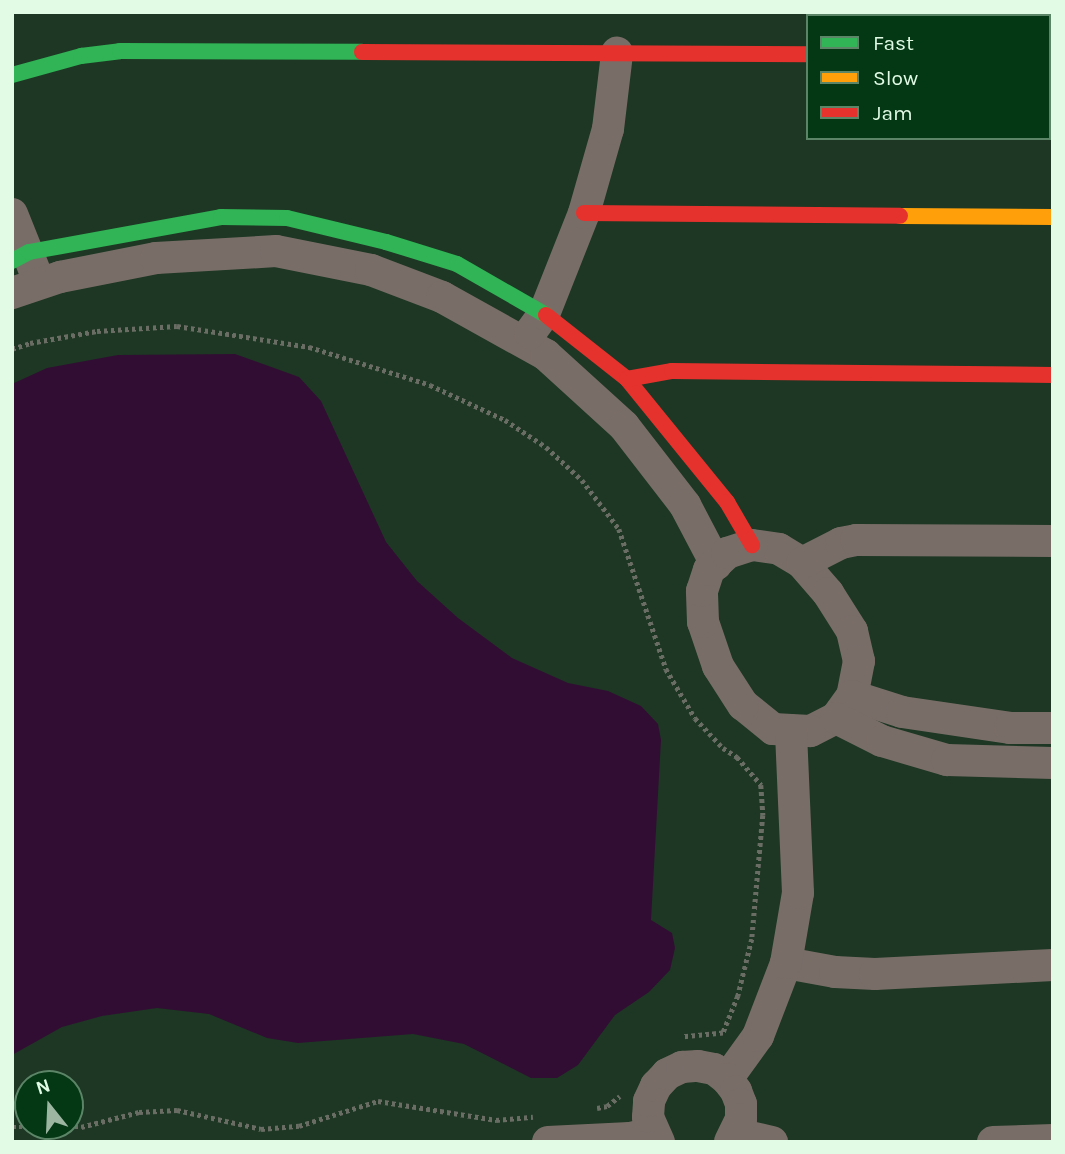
<!DOCTYPE html>
<html>
<head>
<meta charset="utf-8">
<style>
	body { margin:0 }
	#map { position:relative; width:1065px; height:1154px; overflow:hidden; background:#1d3724; font-family:Karla,sans-serif }
	div>[style] { position:absolute }
	.water>* { inset:0; background:#320d33 }
	.path>* { height:4.5px; margin-top:-2.25px; transform-origin:0; background:repeating-linear-gradient(90deg,#6a6d64 0 3.5px,transparent 0 7px) }
	.street>* { height:32px; margin:-16px; padding:0 16px; transform-origin:16px; border-radius:16px; background:#796d68 }
	.fast>* { height:16px; margin:-8px; padding:0 8px; transform-origin:8px; border-radius:8px; background:#30b455 }
	.slow>* { height:16px; margin:-8px; padding:0 8px; transform-origin:8px; border-radius:8px; background:#ff9f0a }
	.jam>* { height:16px; margin:-8px; padding:0 8px; transform-origin:8px; border-radius:8px; background:#e5322d }
	span { translate:-50% -50%; white-space:nowrap; text-align:center; line-height:1.15; -webkit-text-stroke:6px #043714; paint-order:stroke }
	.frame { position:absolute; inset:0; border:14px solid #e1fbe4; pointer-events:none }
	.legend { position:absolute; left:806px; top:14px; width:245px; height:126px; box-sizing:border-box; background:#043714; border:2px solid #5c8567; margin:0; padding:9px 12px; list-style:none; font-size:21px; color:#e1fbe4 }
	.legend li { display:flex; align-items:center; gap:14px; height:35px }
	.legend b { width:35px; border:2px solid #5c8567 }
	.north { position:absolute; left:14px; top:1070px; width:70px; height:70px; box-sizing:border-box; background:#043714; border:2px solid #5c8567; border-radius:50%; rotate:342deg; font-size:19px; font-weight:700; line-height:28px; text-align:center; color:#e1fbe4 }
	.north::after { content:''; display:block; margin:auto; width:24px; height:32px; background:#9cb6a1; clip-path:polygon(50% 0,100% 100%,50% 72%,0 100%) }
</style>
</head>
<body>
<div id="map">
	<div class="water">
		<div style="clip-path:polygon(235px 354px,299px 377px,321px 401px,386px 542px,417px 581px,458px 618px,512px 658px,568px 683px,608px 691px,641px 706px,658px 724px,661px 740px,651px 920px,672px 933px,675px 948px,670px 970px,649px 992px,615px 1015px,578px 1065px,557px 1078px,531px 1078px,464px 1044px,413px 1034px,298px 1043px,267px 1038px,209px 1014px,157px 1008px,102px 1016px,62px 1027px,12px 1055px,12px 384px,47px 368px,118px 355px)"></div>
	</div>
	<div class="path">
		<div style="left:12px;top:349px;width:19px;rotate:-18deg"></div>
		<div style="left:30px;top:343px;width:68px;rotate:-10.2deg"></div>
		<div style="left:97px;top:331px;width:80px;rotate:-3.6deg"></div>
		<div style="left:177px;top:326px;width:134px;rotate:9deg"></div>
		<div style="left:309px;top:347px;width:127px;rotate:17.4deg"></div>
		<div style="left:430px;top:385px;width:83px;rotate:25deg"></div>
		<div style="left:505px;top:420px;width:49px;rotate:33.4deg"></div>
		<div style="left:546px;top:447px;width:49px;rotate:42.5deg"></div>
		<div style="left:582px;top:480px;width:61px;rotate:52.9deg"></div>
		<div style="left:619px;top:529px;width:148px;rotate:71.4deg"></div>
		<div style="left:666px;top:669px;width:57px;rotate:59.4deg"></div>
		<div style="left:695px;top:718px;width:41px;rotate:47deg"></div>
		<div style="left:723px;top:748px;width:17px;rotate:33deg"></div>
		<div style="left:737px;top:757px;width:37px;rotate:49deg"></div>
		<div style="left:761px;top:785px;width:30px;rotate:86deg"></div>
		<div style="left:763px;top:815px;width:124px;rotate:95.1deg"></div>
		<div style="left:752px;top:939px;width:59px;rotate:103.8deg"></div>
		<div style="left:738px;top:996px;width:40px;rotate:112deg"></div>
		<div style="left:723px;top:1033px;width:42px;rotate:174.6deg"></div>
		<div style="left:597px;top:1108px;width:10px;rotate:-11deg"></div>
		<div style="left:607px;top:1106px;width:16px;rotate:-38deg"></div>
		<div style="left:12px;top:1127px;width:69px"></div>
		<div style="left:81px;top:1127px;width:60px;rotate:-14.5deg"></div>
		<div style="left:139px;top:1112px;width:38px;rotate:-3deg"></div>
		<div style="left:177px;top:1110px;width:86px;rotate:12.7deg"></div>
		<div style="left:261px;top:1129px;width:38px;rotate:-5deg"></div>
		<div style="left:299px;top:1126px;width:83px;rotate:-17.6deg"></div>
		<div style="left:378px;top:1101px;width:120px;rotate:9.1deg"></div>
		<div style="left:496px;top:1120px;width:37px;rotate:-5deg"></div>
	</div>
	<div class="street">
		<div style="left:1049px;top:55px;width:4px"></div>
		<div style="left:12px;top:214px;width:65px;rotate:68.2deg"></div>
		<div style="left:12px;top:293px;width:51px;rotate:-18.4deg"></div>
		<div style="left:60px;top:277px;width:98px;rotate:-11.2deg"></div>
		<div style="left:156px;top:258px;width:120px;rotate:-3.3deg"></div>
		<div style="left:276px;top:251px;width:97px;rotate:11.3deg"></div>
		<div style="left:371px;top:270px;width:76px;rotate:20.8deg"></div>
		<div style="left:442px;top:297px;width:119px;rotate:29.1deg"></div>
		<div style="left:546px;top:355px;width:105px;rotate:42.3deg"></div>
		<div style="left:624px;top:426px;width:100px;rotate:52.3deg"></div>
		<div style="left:685px;top:505px;width:67px;rotate:62.3deg"></div>
		<div style="left:530px;top:333px;width:24px;rotate:-54deg"></div>
		<div style="left:544px;top:314px;width:109px;rotate:-68.4deg"></div>
		<div style="left:584px;top:213px;width:87px;rotate:-74.1deg"></div>
		<div style="left:608px;top:129px;width:77px;rotate:-83.2deg"></div>
		<div style="left:752px;top:545px;width:27px;rotate:8deg"></div>
		<div style="left:779px;top:549px;width:27px;rotate:31deg"></div>
		<div style="left:802px;top:563px;width:40px;rotate:49deg"></div>
		<div style="left:828px;top:593px;width:45px;rotate:57.7deg"></div>
		<div style="left:852px;top:631px;width:31px;rotate:77deg"></div>
		<div style="left:859px;top:661px;width:36px;rotate:101deg"></div>
		<div style="left:852px;top:696px;width:27px;rotate:126deg"></div>
		<div style="left:836px;top:718px;width:29px;rotate:153deg"></div>
		<div style="left:810px;top:731px;width:37px;rotate:-177deg"></div>
		<div style="left:773px;top:729px;width:38px;rotate:-141deg"></div>
		<div style="left:743px;top:705px;width:46px;rotate:-122.7deg"></div>
		<div style="left:718px;top:666px;width:46px;rotate:-108.8deg"></div>
		<div style="left:703px;top:622px;width:31px;rotate:-92deg"></div>
		<div style="left:702px;top:591px;width:22px;rotate:-72deg"></div>
		<div style="left:709px;top:570px;width:25px;rotate:-43deg"></div>
		<div style="left:727px;top:553px;width:26px;rotate:-18deg"></div>
		<div style="left:802px;top:563px;width:44px;rotate:-27.1deg"></div>
		<div style="left:841px;top:543px;width:15px;rotate:-11deg"></div>
		<div style="left:856px;top:540px;width:197px;rotate:0.3deg"></div>
		<div style="left:852px;top:696px;width:52px;rotate:17.7deg"></div>
		<div style="left:902px;top:712px;width:109px;rotate:8.4deg"></div>
		<div style="left:1010px;top:728px;width:43px"></div>
		<div style="left:836px;top:718px;width:51px;rotate:26.6deg"></div>
		<div style="left:882px;top:741px;width:68px;rotate:16.3deg"></div>
		<div style="left:947px;top:760px;width:106px;rotate:1.6deg"></div>
		<div style="left:786px;top:963px;width:50px;rotate:10.4deg"></div>
		<div style="left:835px;top:972px;width:40px;rotate:2.9deg"></div>
		<div style="left:875px;top:974px;width:178px;rotate:-2.9deg"></div>
		<div style="left:727px;top:1079px;width:53px;rotate:-54.2deg"></div>
		<div style="left:758px;top:1036px;width:78px;rotate:-69deg"></div>
		<div style="left:786px;top:963px;width:71px;rotate:-80.3deg"></div>
		<div style="left:798px;top:893px;width:163px;rotate:-92.5deg"></div>
		<div style="left:737px;top:1134px;width:36px;rotate:13deg"></div>
		<div style="left:548px;top:1142px;width:82px;rotate:-2.8deg"></div>
		<div style="left:630px;top:1138px;width:23px;rotate:-13deg"></div>
		<div style="left:659px;top:1142px;width:27px;rotate:-114deg"></div>
		<div style="left:648px;top:1117px;width:16px;rotate:-86deg"></div>
		<div style="left:649px;top:1101px;width:17px;rotate:-65deg"></div>
		<div style="left:656px;top:1086px;width:16px;rotate:-47deg"></div>
		<div style="left:667px;top:1074px;width:17px;rotate:-25deg"></div>
		<div style="left:682px;top:1067px;width:16px;rotate:-4deg"></div>
		<div style="left:698px;top:1066px;width:16px;rotate:11deg"></div>
		<div style="left:714px;top:1069px;width:16px;rotate:38deg"></div>
		<div style="left:727px;top:1079px;width:15px;rotate:53deg"></div>
		<div style="left:736px;top:1091px;width:14px;rotate:69deg"></div>
		<div style="left:741px;top:1104px;width:15px;rotate:90deg"></div>
		<div style="left:741px;top:1119px;width:25px;rotate:116deg"></div>
		<div style="left:993px;top:1142px;width:60px;rotate:-1.9deg"></div>
	</div>
	<div class="fast">
		<div style="left:12px;top:75px;width:72px;rotate:-15.4deg"></div>
		<div style="left:81px;top:56px;width:39px;rotate:-7deg"></div>
		<div style="left:120px;top:51px;width:242px;rotate:0.2deg"></div>
		<div style="left:12px;top:261px;width:19px;rotate:-28deg"></div>
		<div style="left:29px;top:252px;width:195px;rotate:-10.3deg"></div>
		<div style="left:221px;top:217px;width:66px;rotate:0.9deg"></div>
		<div style="left:287px;top:218px;width:102px;rotate:13.6deg"></div>
		<div style="left:386px;top:242px;width:74px;rotate:17.2deg"></div>
		<div style="left:457px;top:264px;width:103px;rotate:29.8deg"></div>
	</div>
	<div class="slow">
		<div style="left:900px;top:216px;width:153px;rotate:0.4deg"></div>
	</div>
	<div class="jam">
		<div style="left:362px;top:52px;width:446px;rotate:0.3deg"></div>
		<div style="left:584px;top:213px;width:316px;rotate:0.5deg"></div>
		<div style="left:546px;top:315px;width:103px;rotate:38.3deg"></div>
		<div style="left:627px;top:379px;width:159px;rotate:50.9deg"></div>
		<div style="left:727px;top:502px;width:50px;rotate:59.8deg"></div>
		<div style="left:627px;top:379px;width:46px;rotate:-10.1deg"></div>
		<div style="left:672px;top:371px;width:381px;rotate:0.6deg"></div>
	</div>
	<div class="frame"></div>
	<ul class="legend">
	<li><b style="height:9px;background:#30b455"></b>Fast</li>
	<li><b style="height:9px;background:#ff9f0a"></b>Slow</li>
	<li><b style="height:9px;background:#e5322d"></b>Jam</li>
	</ul>
	<div class="north">N</div>
</div>
</body>
</html>
